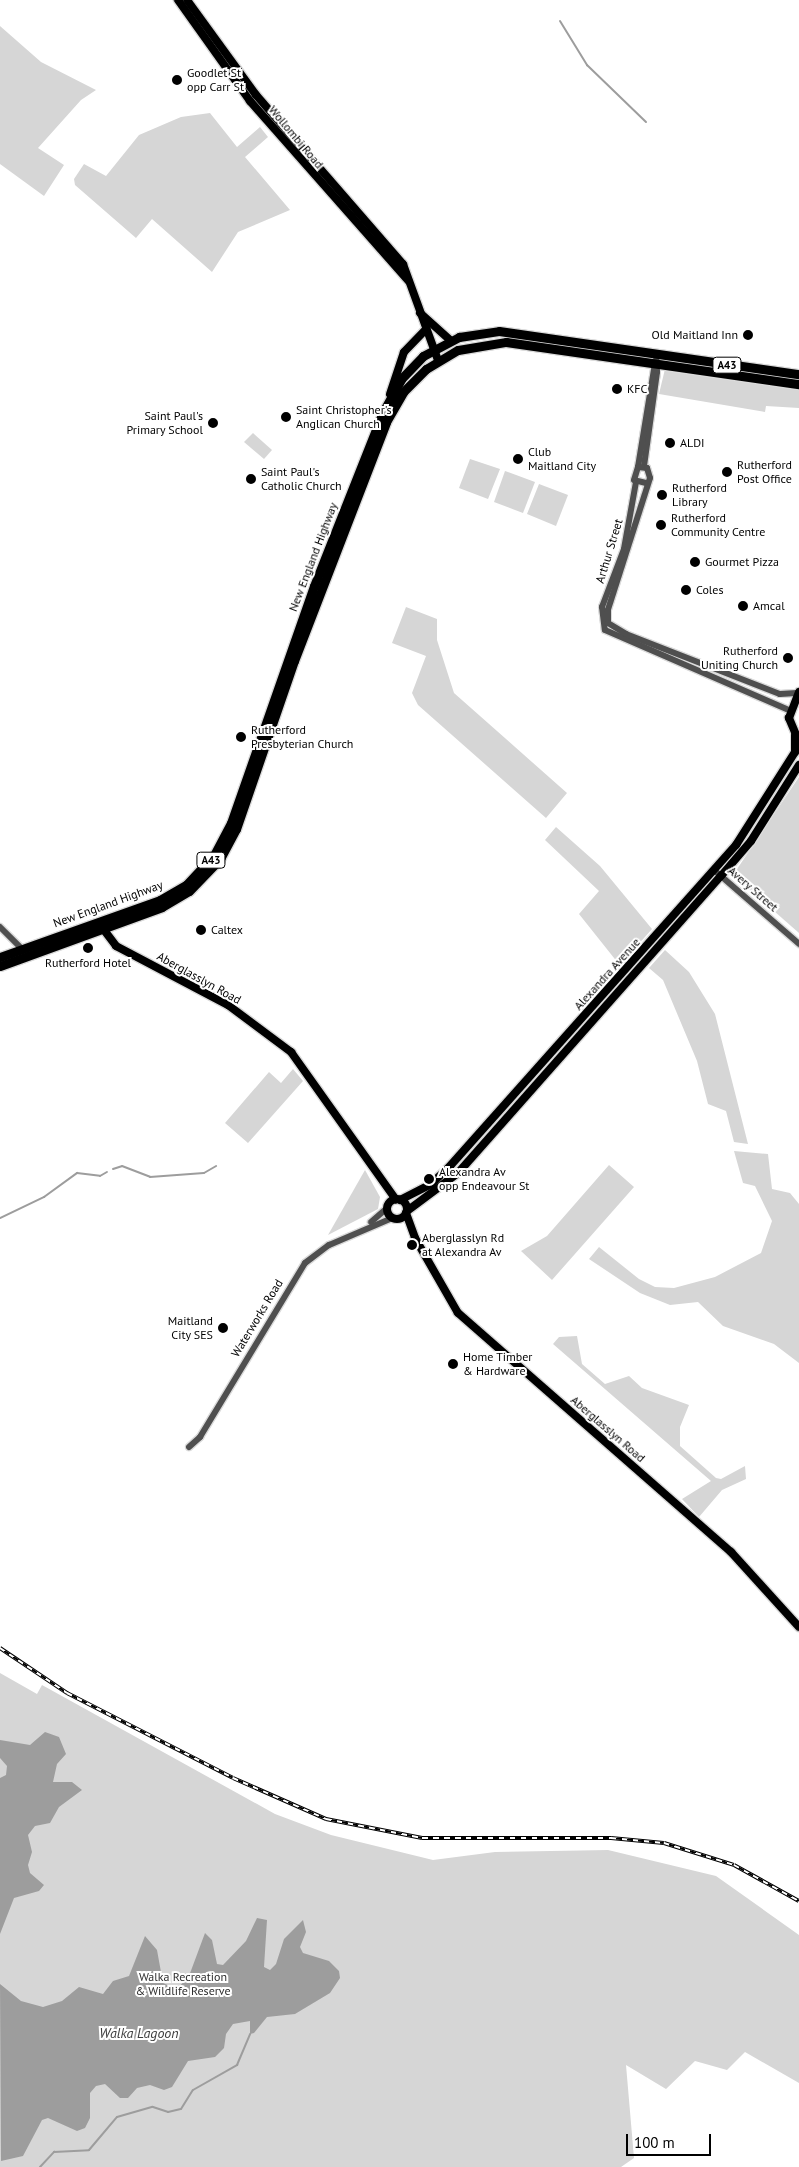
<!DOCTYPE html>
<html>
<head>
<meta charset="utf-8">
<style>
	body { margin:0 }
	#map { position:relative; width:799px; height:2167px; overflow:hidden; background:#fff; font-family:"PT Sans",sans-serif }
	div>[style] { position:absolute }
	.green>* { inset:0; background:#d6d6d6 }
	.water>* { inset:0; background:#9d9d9d }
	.stream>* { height:2px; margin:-1px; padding:0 1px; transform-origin:1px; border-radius:1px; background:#9d9d9d }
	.roads { filter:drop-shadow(1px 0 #dbdbdb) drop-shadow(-1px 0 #dbdbdb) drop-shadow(0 1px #dbdbdb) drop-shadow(0 -1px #dbdbdb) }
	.minor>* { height:6px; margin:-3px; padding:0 3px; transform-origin:3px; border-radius:3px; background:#4f4f4f }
	.major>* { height:8px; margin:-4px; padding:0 4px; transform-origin:4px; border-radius:4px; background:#000 }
	.major>.ring { margin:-4px; padding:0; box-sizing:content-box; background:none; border:8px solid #000; border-radius:50% }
	.highway>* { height:9px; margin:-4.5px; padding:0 4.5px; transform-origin:4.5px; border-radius:4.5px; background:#000 }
	.rail>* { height:4px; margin-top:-2px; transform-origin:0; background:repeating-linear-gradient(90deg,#fff 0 5.5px,#000 0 11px); box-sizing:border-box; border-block:1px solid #000 }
	.dots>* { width:14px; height:14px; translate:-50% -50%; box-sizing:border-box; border:2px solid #fff; border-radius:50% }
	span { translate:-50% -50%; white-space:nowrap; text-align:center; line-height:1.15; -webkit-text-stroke:4px #fff; paint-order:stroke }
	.shield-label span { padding:1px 4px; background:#fff; border:1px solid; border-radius:4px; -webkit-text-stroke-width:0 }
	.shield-label { font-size:11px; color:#000; font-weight:700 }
	.poi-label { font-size:12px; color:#000 }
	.left { translate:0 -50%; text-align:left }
	.right { translate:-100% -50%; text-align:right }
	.street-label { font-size:12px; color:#000 }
	.park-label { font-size:12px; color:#2d2d2d }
	.water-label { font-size:14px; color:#3e3e3e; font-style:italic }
	.scale { position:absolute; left:626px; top:2134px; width:85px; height:22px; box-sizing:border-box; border:2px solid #000; border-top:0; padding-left:6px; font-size:15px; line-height:18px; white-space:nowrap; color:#000; -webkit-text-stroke:4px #fff; paint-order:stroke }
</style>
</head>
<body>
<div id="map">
	<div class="green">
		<div style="clip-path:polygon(0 26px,41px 62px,96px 90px,81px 100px,38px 148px,64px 165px,44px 196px,0 164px)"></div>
		<div style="clip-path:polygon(210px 113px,237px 147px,260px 127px,268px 137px,245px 157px,290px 210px,238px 232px,212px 272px,152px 219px,136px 238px,75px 185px,74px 179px,84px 164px,106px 176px,139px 135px,181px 117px)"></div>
		<div style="clip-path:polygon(665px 369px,799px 389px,799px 408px,766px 406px,765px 412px,659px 394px)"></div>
		<div style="clip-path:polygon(253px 433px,272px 450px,264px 459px,244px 442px)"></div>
		<div style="clip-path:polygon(470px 459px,500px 469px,488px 499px,459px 488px)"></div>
		<div style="clip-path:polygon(505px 471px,535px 482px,523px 513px,494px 502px)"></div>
		<div style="clip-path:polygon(539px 484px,568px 495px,556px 526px,527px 514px)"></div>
		<div style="clip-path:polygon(406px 607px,437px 619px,437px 640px,454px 693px,567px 793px,546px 818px,418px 705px,412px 693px,426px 656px,392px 643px)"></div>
		<div style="clip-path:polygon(799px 777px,799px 933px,733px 875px)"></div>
		<div style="clip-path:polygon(556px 827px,600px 866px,652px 929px,622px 963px,618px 963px,579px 914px,599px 891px,545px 840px)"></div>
		<div style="clip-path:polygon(665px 950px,689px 972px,715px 1014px,748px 1144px,734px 1142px,726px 1111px,708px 1104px,697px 1061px,663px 980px,649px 968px)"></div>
		<div style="clip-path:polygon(293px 1069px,303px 1081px,248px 1143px,225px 1123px,269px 1072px,281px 1083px)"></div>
		<div style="clip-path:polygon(734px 1151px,768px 1154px,772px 1189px,790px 1193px,799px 1204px,799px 1363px,774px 1344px,723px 1326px,698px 1302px,670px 1305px,640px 1293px,589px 1259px,599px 1247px,639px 1279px,655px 1287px,674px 1288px,715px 1277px,761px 1253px,772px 1221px,755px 1186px,743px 1183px)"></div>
		<div style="clip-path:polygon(609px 1165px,634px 1187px,552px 1280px,521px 1251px,547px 1236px)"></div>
		<div style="clip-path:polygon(365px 1170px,380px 1197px,378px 1209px,328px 1235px)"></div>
		<div style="clip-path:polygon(577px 1336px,582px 1364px,605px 1384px,629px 1376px,642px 1388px,689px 1405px,680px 1427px,680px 1446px,716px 1478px,721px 1479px,745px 1466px,746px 1479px,722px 1490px,699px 1517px,682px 1499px,711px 1481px,553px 1344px,559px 1337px)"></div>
		<div style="clip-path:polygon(0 1673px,37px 1694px,42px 1685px,275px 1814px,331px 1835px,433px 1860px,495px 1852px,608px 1850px,716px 1876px,799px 1935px,799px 2083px,745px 2052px,727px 2070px,695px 2061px,666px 2089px,626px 2065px,634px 2158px,621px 2167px,0 2167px)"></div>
	</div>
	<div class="water">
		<div style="clip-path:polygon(45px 1732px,59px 1737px,66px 1754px,57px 1764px,53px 1782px,72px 1782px,82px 1790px,59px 1807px,50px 1823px,35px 1826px,28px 1835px,32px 1852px,28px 1865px,30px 1873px,44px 1885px,39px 1891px,14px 1898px,0 1934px,0 1778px,6px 1775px,7px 1766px,0 1758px,0 1740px,30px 1745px)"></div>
		<div style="clip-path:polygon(257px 1918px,267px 1920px,264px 1967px,270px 1970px,276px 1964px,284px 1939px,303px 1920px,306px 1932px,300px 1947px,303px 1953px,329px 1961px,339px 1971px,340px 1978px,330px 1993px,295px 2014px,267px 2017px,254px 2033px,250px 2034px,250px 2021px,233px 2024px,226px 2034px,224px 2048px,215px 2057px,188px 2061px,172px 2087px,164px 2090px,150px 2085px,137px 2088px,128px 2098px,120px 2098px,105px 2084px,96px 2086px,90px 2093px,90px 2118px,85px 2128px,77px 2131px,48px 2118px,42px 2120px,23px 2156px,1px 2161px,0 1984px,21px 2001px,43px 2007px,62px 2001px,79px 1987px,103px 1994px,113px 1981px,129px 1976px,145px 1936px,157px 1950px,163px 1983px,177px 1989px,189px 1976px,205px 1933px,212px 1940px,217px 1964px,223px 1965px,246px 1941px)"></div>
	</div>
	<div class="stream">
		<div style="left:560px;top:21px;width:52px;rotate:58.5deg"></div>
		<div style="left:587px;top:65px;width:82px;rotate:44deg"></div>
		<div style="left:113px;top:1169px;width:9px;rotate:-18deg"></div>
		<div style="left:122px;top:1166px;width:30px;rotate:21deg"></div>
		<div style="left:150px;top:1177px;width:54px;rotate:-4.2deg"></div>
		<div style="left:204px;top:1173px;width:14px;rotate:-30deg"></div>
		<div style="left:0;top:1218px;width:49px;rotate:-25.5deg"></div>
		<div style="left:44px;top:1197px;width:41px;rotate:-36deg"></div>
		<div style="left:77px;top:1173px;width:23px;rotate:7deg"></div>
		<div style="left:100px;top:1176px;width:8px;rotate:-30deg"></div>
		<div style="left:40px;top:2167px;width:21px;rotate:-47deg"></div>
		<div style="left:54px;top:2152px;width:35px;rotate:-3deg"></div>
		<div style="left:89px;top:2150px;width:43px;rotate:-49.7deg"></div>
		<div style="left:117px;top:2117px;width:37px;rotate:-16deg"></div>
		<div style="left:153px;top:2107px;width:16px;rotate:18deg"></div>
		<div style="left:168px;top:2112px;width:13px;rotate:-13deg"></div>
		<div style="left:181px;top:2109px;width:22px;rotate:-58deg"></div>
		<div style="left:193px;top:2090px;width:51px;rotate:-29.6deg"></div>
		<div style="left:237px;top:2065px;width:34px;rotate:-67deg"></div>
	</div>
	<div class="roads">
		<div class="minor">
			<div style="left:644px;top:466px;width:95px;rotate:-82.1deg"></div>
			<div style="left:657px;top:372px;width:19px;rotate:-93deg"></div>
			<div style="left:638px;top:467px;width:105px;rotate:-80.7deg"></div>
			<div style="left:636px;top:482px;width:68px;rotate:100.2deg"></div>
			<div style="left:624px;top:549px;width:62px;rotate:110.8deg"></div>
			<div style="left:602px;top:607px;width:23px;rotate:83deg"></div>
			<div style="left:605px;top:630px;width:201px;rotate:23.5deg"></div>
			<div style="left:646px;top:483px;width:12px;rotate:-166deg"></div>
			<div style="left:634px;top:480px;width:14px;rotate:-73deg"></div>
			<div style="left:638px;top:467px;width:9px;rotate:6deg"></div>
			<div style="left:647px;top:468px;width:10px;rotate:73deg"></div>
			<div style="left:650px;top:478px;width:139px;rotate:107.7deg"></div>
			<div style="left:608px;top:610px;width:13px;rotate:90deg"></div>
			<div style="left:608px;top:623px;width:21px;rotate:31deg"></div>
			<div style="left:626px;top:634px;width:165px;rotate:21.3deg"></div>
			<div style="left:780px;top:694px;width:17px;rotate:-3deg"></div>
			<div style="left:714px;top:870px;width:113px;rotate:41deg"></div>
			<div style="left:0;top:927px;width:31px;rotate:45deg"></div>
			<div style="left:371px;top:1222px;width:21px;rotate:-41deg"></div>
			<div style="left:189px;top:1447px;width:15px;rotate:-42deg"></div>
			<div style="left:200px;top:1437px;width:203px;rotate:-58.9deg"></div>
			<div style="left:305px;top:1263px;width:30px;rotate:-37deg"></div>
			<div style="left:329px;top:1245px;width:69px;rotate:-23.2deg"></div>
		</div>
		<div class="major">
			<div style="left:178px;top:0;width:124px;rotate:54.5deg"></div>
			<div style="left:250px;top:101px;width:239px;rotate:48.6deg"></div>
			<div style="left:187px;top:0;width:117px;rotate:54deg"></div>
			<div style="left:256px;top:95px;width:224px;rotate:49deg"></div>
			<div style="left:403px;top:264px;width:102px;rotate:70deg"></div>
			<div style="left:420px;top:313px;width:40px;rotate:42deg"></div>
			<div style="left:390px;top:394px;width:44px;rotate:-71.6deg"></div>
			<div style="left:404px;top:352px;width:32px;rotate:-46deg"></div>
			<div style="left:797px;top:737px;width:21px;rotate:-113deg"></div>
			<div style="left:789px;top:718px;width:28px;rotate:-69deg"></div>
			<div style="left:101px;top:926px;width:25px;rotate:53deg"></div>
			<div style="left:116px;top:946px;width:127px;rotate:27.8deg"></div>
			<div style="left:228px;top:1005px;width:79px;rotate:36.7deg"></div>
			<div style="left:291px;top:1052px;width:181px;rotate:54.6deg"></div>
			<div class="ring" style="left:387px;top:1199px;width:12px;height:12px"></div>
			<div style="left:400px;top:1200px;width:35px;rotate:-27deg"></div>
			<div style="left:431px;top:1184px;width:26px;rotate:-43deg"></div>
			<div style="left:450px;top:1166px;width:430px;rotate:-48.3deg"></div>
			<div style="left:736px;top:845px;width:110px;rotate:-57.6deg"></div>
			<div style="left:795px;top:752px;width:17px;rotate:-90deg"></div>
			<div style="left:407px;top:1211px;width:64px;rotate:-36.7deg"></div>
			<div style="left:458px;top:1173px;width:397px;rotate:-48.5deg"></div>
			<div style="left:721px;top:876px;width:46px;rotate:-49.4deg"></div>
			<div style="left:751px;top:841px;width:90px;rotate:-57.7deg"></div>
			<div style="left:406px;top:1213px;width:27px;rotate:70deg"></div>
			<div style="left:415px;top:1238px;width:86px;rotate:60.2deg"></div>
			<div style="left:458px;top:1313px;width:363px;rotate:41.2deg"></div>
			<div style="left:731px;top:1552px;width:101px;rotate:47.8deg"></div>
		</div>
		<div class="highway">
			<div style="left:0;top:957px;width:170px;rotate:-19.6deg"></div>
			<div style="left:160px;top:900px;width:30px;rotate:-30deg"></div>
			<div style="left:186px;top:885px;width:41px;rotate:-47deg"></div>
			<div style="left:214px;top:855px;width:36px;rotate:-62deg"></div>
			<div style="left:231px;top:823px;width:251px;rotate:-70.7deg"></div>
			<div style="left:314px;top:586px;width:187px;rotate:-68.4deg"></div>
			<div style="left:383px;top:412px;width:38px;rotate:-61deg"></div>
			<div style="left:401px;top:379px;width:32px;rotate:-46deg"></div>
			<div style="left:423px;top:356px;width:41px;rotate:-27.8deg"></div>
			<div style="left:459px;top:337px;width:40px;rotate:-8.5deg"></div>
			<div style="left:499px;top:331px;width:303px;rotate:8.2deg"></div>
			<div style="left:0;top:966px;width:172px;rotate:-20deg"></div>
			<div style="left:162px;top:907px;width:31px;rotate:-31deg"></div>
			<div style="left:189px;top:891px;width:45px;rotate:-45.9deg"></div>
			<div style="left:220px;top:859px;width:34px;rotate:-62deg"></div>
			<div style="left:236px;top:829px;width:178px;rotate:-71deg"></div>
			<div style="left:294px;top:661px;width:256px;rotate:-68.9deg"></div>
			<div style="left:386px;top:422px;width:34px;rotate:-60deg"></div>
			<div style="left:403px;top:392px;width:33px;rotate:-45deg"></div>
			<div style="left:426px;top:369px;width:37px;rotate:-31deg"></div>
			<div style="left:458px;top:350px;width:49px;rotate:-9.5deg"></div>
			<div style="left:506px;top:342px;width:296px;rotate:8.2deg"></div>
		</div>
	</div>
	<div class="rail">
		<div style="left:0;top:1648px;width:81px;rotate:33.9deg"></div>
		<div style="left:67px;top:1693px;width:186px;rotate:27.1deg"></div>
		<div style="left:233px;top:1778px;width:102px;rotate:23.8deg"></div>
		<div style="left:326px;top:1819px;width:98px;rotate:11.2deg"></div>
		<div style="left:422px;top:1838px;width:189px"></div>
		<div style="left:611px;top:1838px;width:53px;rotate:5.4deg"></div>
		<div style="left:664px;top:1843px;width:73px;rotate:17.4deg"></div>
		<div style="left:734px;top:1865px;width:74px;rotate:29deg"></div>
	</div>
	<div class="dots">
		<div style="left:177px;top:80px;background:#000"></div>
		<div style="left:748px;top:335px;background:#000"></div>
		<div style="left:617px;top:389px;background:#000"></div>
		<div style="left:286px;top:417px;background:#000"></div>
		<div style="left:213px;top:423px;background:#000"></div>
		<div style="left:670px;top:443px;background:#000"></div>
		<div style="left:518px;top:459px;background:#000"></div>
		<div style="left:727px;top:472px;background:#000"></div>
		<div style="left:251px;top:479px;background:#000"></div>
		<div style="left:662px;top:495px;background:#000"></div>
		<div style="left:661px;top:525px;background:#000"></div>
		<div style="left:695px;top:562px;background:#000"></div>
		<div style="left:686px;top:590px;background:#000"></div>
		<div style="left:743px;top:606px;background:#000"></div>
		<div style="left:788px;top:658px;background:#000"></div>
		<div style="left:241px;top:737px;background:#000"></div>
		<div style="left:201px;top:930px;background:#000"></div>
		<div style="left:88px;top:948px;background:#000"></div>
		<div style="left:429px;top:1179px;background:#000"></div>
		<div style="left:412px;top:1245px;background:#000"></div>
		<div style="left:223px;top:1328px;background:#000"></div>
		<div style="left:453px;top:1364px;background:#000"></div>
	</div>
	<div class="shield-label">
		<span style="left:727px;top:365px">A43</span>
		<span style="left:211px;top:860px">A43</span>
	</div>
	<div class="poi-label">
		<span class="left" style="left:187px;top:80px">Goodlet St<br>opp Carr St</span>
		<span class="right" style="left:738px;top:335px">Old Maitland Inn</span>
		<span class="left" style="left:627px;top:389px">KFC</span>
		<span class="left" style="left:296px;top:417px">Saint Christopher's<br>Anglican Church</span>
		<span class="right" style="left:203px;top:423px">Saint Paul's<br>Primary School</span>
		<span class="left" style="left:680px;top:443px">ALDI</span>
		<span class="left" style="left:528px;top:459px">Club<br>Maitland City</span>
		<span class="left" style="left:737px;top:472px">Rutherford<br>Post Office</span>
		<span class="left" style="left:261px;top:479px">Saint Paul's<br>Catholic Church</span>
		<span class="left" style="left:672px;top:495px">Rutherford<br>Library</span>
		<span class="left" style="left:671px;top:525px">Rutherford<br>Community Centre</span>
		<span class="left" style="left:705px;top:562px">Gourmet Pizza</span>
		<span class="left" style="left:696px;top:590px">Coles</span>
		<span class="left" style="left:753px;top:606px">Amcal</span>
		<span class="right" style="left:778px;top:658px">Rutherford<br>Uniting Church</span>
		<span class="left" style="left:251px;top:737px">Rutherford<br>Presbyterian Church</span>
		<span class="left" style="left:211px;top:930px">Caltex</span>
		<span style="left:88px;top:963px">Rutherford Hotel</span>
		<span class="left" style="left:439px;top:1179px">Alexandra Av<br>opp Endeavour St</span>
		<span class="left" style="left:422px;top:1245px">Aberglasslyn Rd<br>at Alexandra Av</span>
		<span class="right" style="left:213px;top:1328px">Maitland<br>City SES</span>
		<span class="left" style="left:463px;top:1364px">Home Timber<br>&amp; Hardware</span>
	</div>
	<div class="street-label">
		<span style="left:296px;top:137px;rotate:50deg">Wollombi Road</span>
		<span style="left:609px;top:551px;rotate:-73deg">Arthur Street</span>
		<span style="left:313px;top:557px;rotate:-69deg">New England Highway</span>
		<span style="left:753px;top:889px;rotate:41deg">Avery Street</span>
		<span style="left:108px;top:904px;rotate:-20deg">New England Highway</span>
		<span style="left:607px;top:974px;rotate:-48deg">Alexandra Avenue</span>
		<span style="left:199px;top:978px;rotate:29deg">Aberglasslyn Road</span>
		<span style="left:257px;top:1318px;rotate:-59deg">Waterworks Road</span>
		<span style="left:608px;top:1429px;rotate:41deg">Aberglasslyn Road</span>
	</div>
	<div class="park-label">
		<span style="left:183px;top:1984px">Walka Recreation<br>&amp; Wildlife Reserve</span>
	</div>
	<div class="water-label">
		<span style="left:139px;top:2033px">Walka Lagoon</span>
	</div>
	<div class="scale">100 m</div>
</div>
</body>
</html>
